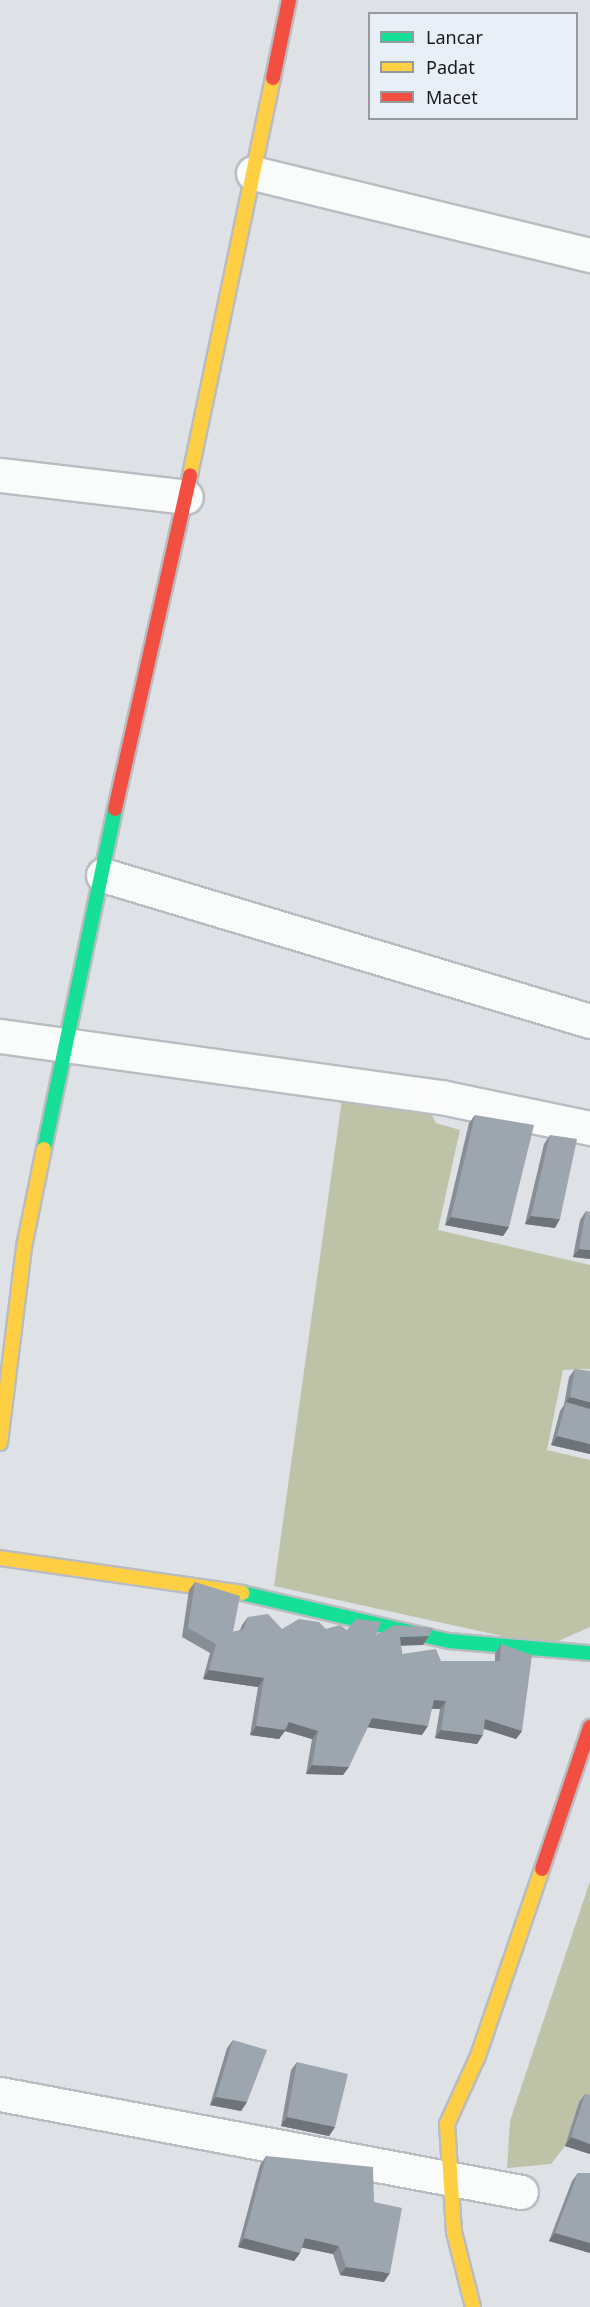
<!DOCTYPE html>
<html>
<head>
<meta charset="utf-8">
<style>
	body { margin:0 }
	#map { position:relative; width:590px; height:2307px; overflow:hidden; background:#dee2e6; font-family:"Noto Sans",sans-serif }
	div>[style] { position:absolute }
	.forest>* { inset:0; background:#bec3a8 }
	.roads { filter:drop-shadow(2px 0 #b9bcc0) drop-shadow(-2px 0 #b9bcc0) drop-shadow(0 2px #b9bcc0) drop-shadow(0 -2px #b9bcc0) }
	.street>* { height:33px; margin:-16.5px; padding:0 16.5px; transform-origin:16.5px; border-radius:16.5px; background:#fafbfb }
	.fast>* { height:14px; margin:-7px; padding:0 7px; transform-origin:7px; border-radius:7px; background:#16e098 }
	.slow>* { height:14px; margin:-7px; padding:0 7px; transform-origin:7px; border-radius:7px; background:#ffcf43 }
	.jam>* { height:14px; margin:-7px; padding:0 7px; transform-origin:7px; border-radius:7px; background:#f24e42 }
	.wall>* { inset:0; background:#878e96 }
	.shaded-wall>* { inset:0; background:#6e747a }
	.building>* { inset:0; background:#9da5ae }
	span { translate:-50% -50%; white-space:nowrap; text-align:center; line-height:1.15; -webkit-text-stroke:5px #e8eff7; paint-order:stroke }
	.legend { position:absolute; left:368px; top:12px; width:210px; height:108px; box-sizing:border-box; background:#e8eff7; border:2px solid #959a9f; margin:0; padding:8px 10px; list-style:none; font-size:18px; color:#181a1c }
	.legend li { display:flex; align-items:center; gap:12px; height:30px }
	.legend b { width:30px; border:2px solid #959a9f }
</style>
</head>
<body>
<div id="map">
	<div class="forest">
		<div style="clip-path:polygon(343px 1092px,428px 1108px,436px 1123px,460px 1130px,438px 1230px,590px 1265px,590px 1369px,563px 1370px,547px 1450px,590px 1460px,590px 1627px,547px 1646px,274px 1586px)"></div>
		<div style="clip-path:polygon(590px 1881px,590px 2105px,579px 2102px,565px 2146px,551px 2164px,507px 2168px,510px 2121px)"></div>
	</div>
	<div class="roads">
		<div class="street">
			<div style="left:253px;top:173px;width:347px;rotate:13.7deg"></div>
			<div style="left:0;top:475px;width:187px;rotate:6.7deg"></div>
			<div style="left:103px;top:875px;width:508px;rotate:16.69deg"></div>
			<div style="left:0;top:1036px;width:445px;rotate:7.9deg"></div>
			<div style="left:441px;top:1097px;width:152px;rotate:11.8deg"></div>
			<div style="left:0;top:2094px;width:530px;rotate:10.65deg"></div>
		</div>
		<div class="fast">
			<div style="left:44px;top:1149px;width:347px;rotate:-78.2deg"></div>
			<div style="left:242px;top:1593px;width:212px;rotate:13.1deg"></div>
			<div style="left:449px;top:1641px;width:142px;rotate:4.9deg"></div>
		</div>
		<div class="slow">
			<div style="left:190px;top:475px;width:406px;rotate:-78.2deg"></div>
			<div style="left:0;top:1443px;width:197px;rotate:-83deg"></div>
			<div style="left:24px;top:1247px;width:100px;rotate:-78.5deg"></div>
			<div style="left:0;top:1558px;width:245px;rotate:8.2deg"></div>
			<div style="left:473px;top:2307px;width:77px;rotate:-104.2deg"></div>
			<div style="left:454px;top:2232px;width:108px;rotate:-93.7deg"></div>
			<div style="left:447px;top:2124px;width:75px;rotate:-65.5deg"></div>
			<div style="left:478px;top:2056px;width:198px;rotate:-71.1deg"></div>
		</div>
		<div class="jam">
			<div style="left:273px;top:78px;width:80px;rotate:-78.4deg"></div>
			<div style="left:115px;top:809px;width:342px;rotate:-77.3deg"></div>
			<div style="left:542px;top:1869px;width:150px;rotate:-71.3deg"></div>
		</div>
	</div>
	<div class="wall">
		<div style="clip-path:polygon(475px 1115px,509px 1227px,503px 1236px,445px 1225px,469px 1123px)"></div>
		<div style="clip-path:polygon(550px 1135px,555px 1228px,525px 1224px,544px 1144px)"></div>
		<div style="clip-path:polygon(586px 1211px,590px 1259px,573px 1257px,580px 1220px)"></div>
		<div style="clip-path:polygon(575px 1369px,590px 1454px,551px 1445px,560px 1411px,564px 1405px,569px 1377px)"></div>
		<div style="clip-path:polygon(195px 1582px,233px 1632px,240px 1630px,242px 1625px,248px 1617px,282px 1629px,347px 1630px,376px 1635px,423px 1645px,401px 1645px,402px 1654px,441px 1661px,495px 1661px,495px 1653px,501px 1644px,522px 1731px,516px 1739px,484px 1729px,477px 1744px,435px 1738px,440px 1709px,432px 1709px,422px 1735px,368px 1727px,343px 1775px,306px 1774px,312px 1739px,285px 1731px,279px 1739px,250px 1735px,258px 1687px,203px 1679px,210px 1653px,182px 1637px,189px 1590px)"></div>
		<div style="clip-path:polygon(233px 2040px,247px 2102px,241px 2111px,210px 2105px,227px 2048px)"></div>
		<div style="clip-path:polygon(297px 2062px,335px 2127px,329px 2136px,281px 2126px,291px 2070px)"></div>
		<div style="clip-path:polygon(585px 2094px,590px 2154px,565px 2146px,579px 2102px)"></div>
		<div style="clip-path:polygon(266px 2156px,374px 2202px,384px 2282px,340px 2275px,333px 2254px,302px 2247px,300px 2253px,294px 2261px,238px 2247px,260px 2165px)"></div>
		<div style="clip-path:polygon(578px 2173px,590px 2253px,549px 2241px,572px 2181px)"></div>
	</div>
	<div class="shaded-wall">
		<div style="clip-path:polygon(531px 1216px,560px 1219px,555px 1228px,525px 1224px)"></div>
		<div style="clip-path:polygon(451px 1217px,509px 1227px,503px 1236px,445px 1225px)"></div>
		<div style="clip-path:polygon(579px 1249px,590px 1250px,590px 1259px,573px 1257px)"></div>
		<div style="clip-path:polygon(570px 1397px,590px 1402px,590px 1412px,566px 1402px,564px 1405px)"></div>
		<div style="clip-path:polygon(557px 1436px,590px 1444px,590px 1454px,551px 1445px)"></div>
		<div style="clip-path:polygon(429px 1636px,423px 1645px,394px 1646px,400px 1637px)"></div>
		<div style="clip-path:polygon(209px 1670px,264px 1678px,258px 1687px,203px 1679px)"></div>
		<div style="clip-path:polygon(434px 1700px,446px 1701px,440px 1709px,428px 1708px)"></div>
		<div style="clip-path:polygon(372px 1718px,428px 1726px,422px 1735px,366px 1727px)"></div>
		<div style="clip-path:polygon(485px 1719px,522px 1731px,516px 1739px,479px 1727px)"></div>
		<div style="clip-path:polygon(289px 1722px,318px 1731px,312px 1739px,285px 1731px,279px 1739px,250px 1735px,256px 1726px)"></div>
		<div style="clip-path:polygon(441px 1730px,483px 1735px,477px 1744px,435px 1738px)"></div>
		<div style="clip-path:polygon(312px 1765px,349px 1767px,343px 1775px,306px 1774px)"></div>
		<div style="clip-path:polygon(216px 2097px,247px 2102px,241px 2111px,210px 2105px)"></div>
		<div style="clip-path:polygon(287px 2117px,335px 2127px,329px 2136px,281px 2126px)"></div>
		<div style="clip-path:polygon(571px 2137px,590px 2144px,590px 2154px,565px 2146px)"></div>
		<div style="clip-path:polygon(555px 2233px,590px 2243px,590px 2253px,549px 2241px)"></div>
		<div style="clip-path:polygon(244px 2238px,300px 2253px,294px 2261px,238px 2247px)"></div>
		<div style="clip-path:polygon(305px 2238px,339px 2246px,333px 2254px,299px 2247px)"></div>
		<div style="clip-path:polygon(346px 2267px,390px 2273px,384px 2282px,340px 2275px)"></div>
	</div>
	<div class="building">
		<div style="clip-path:polygon(475px 1115px,534px 1125px,509px 1227px,451px 1217px)"></div>
		<div style="clip-path:polygon(550px 1135px,577px 1139px,560px 1219px,531px 1216px)"></div>
		<div style="clip-path:polygon(586px 1211px,590px 1212px,590px 1250px,579px 1249px)"></div>
		<div style="clip-path:polygon(575px 1369px,590px 1371px,590px 1402px,570px 1397px)"></div>
		<div style="clip-path:polygon(566px 1402px,590px 1409px,590px 1444px,557px 1436px)"></div>
		<div style="clip-path:polygon(195px 1582px,240px 1596px,233px 1632px,243px 1630px,248px 1617px,268px 1614px,282px 1629px,299px 1619px,319px 1622px,326px 1629px,340px 1625px,347px 1630px,356px 1619px,381px 1622px,376px 1635px,395px 1625px,433px 1628px,429px 1636px,400px 1637px,402px 1654px,436px 1649px,441px 1661px,500px 1661px,501px 1644px,532px 1655px,522px 1731px,485px 1719px,483px 1735px,441px 1730px,446px 1701px,434px 1700px,428px 1726px,372px 1718px,349px 1767px,312px 1765px,318px 1731px,289px 1722px,285px 1730px,256px 1726px,264px 1678px,209px 1670px,216px 1644px,188px 1628px)"></div>
		<div style="clip-path:polygon(233px 2040px,267px 2050px,247px 2102px,216px 2097px)"></div>
		<div style="clip-path:polygon(297px 2062px,348px 2074px,335px 2127px,287px 2117px)"></div>
		<div style="clip-path:polygon(585px 2094px,590px 2095px,590px 2144px,571px 2137px)"></div>
		<div style="clip-path:polygon(266px 2156px,373px 2167px,374px 2202px,402px 2208px,390px 2273px,346px 2267px,339px 2246px,305px 2238px,300px 2253px,244px 2238px)"></div>
		<div style="clip-path:polygon(578px 2173px,590px 2173px,590px 2243px,555px 2233px)"></div>
	</div>
	<ul class="legend">
	<li><b style="height:8px;background:#16e098"></b>Lancar</li>
	<li><b style="height:8px;background:#ffcf43"></b>Padat</li>
	<li><b style="height:8px;background:#f24e42"></b>Macet</li>
	</ul>
</div>
</body>
</html>
